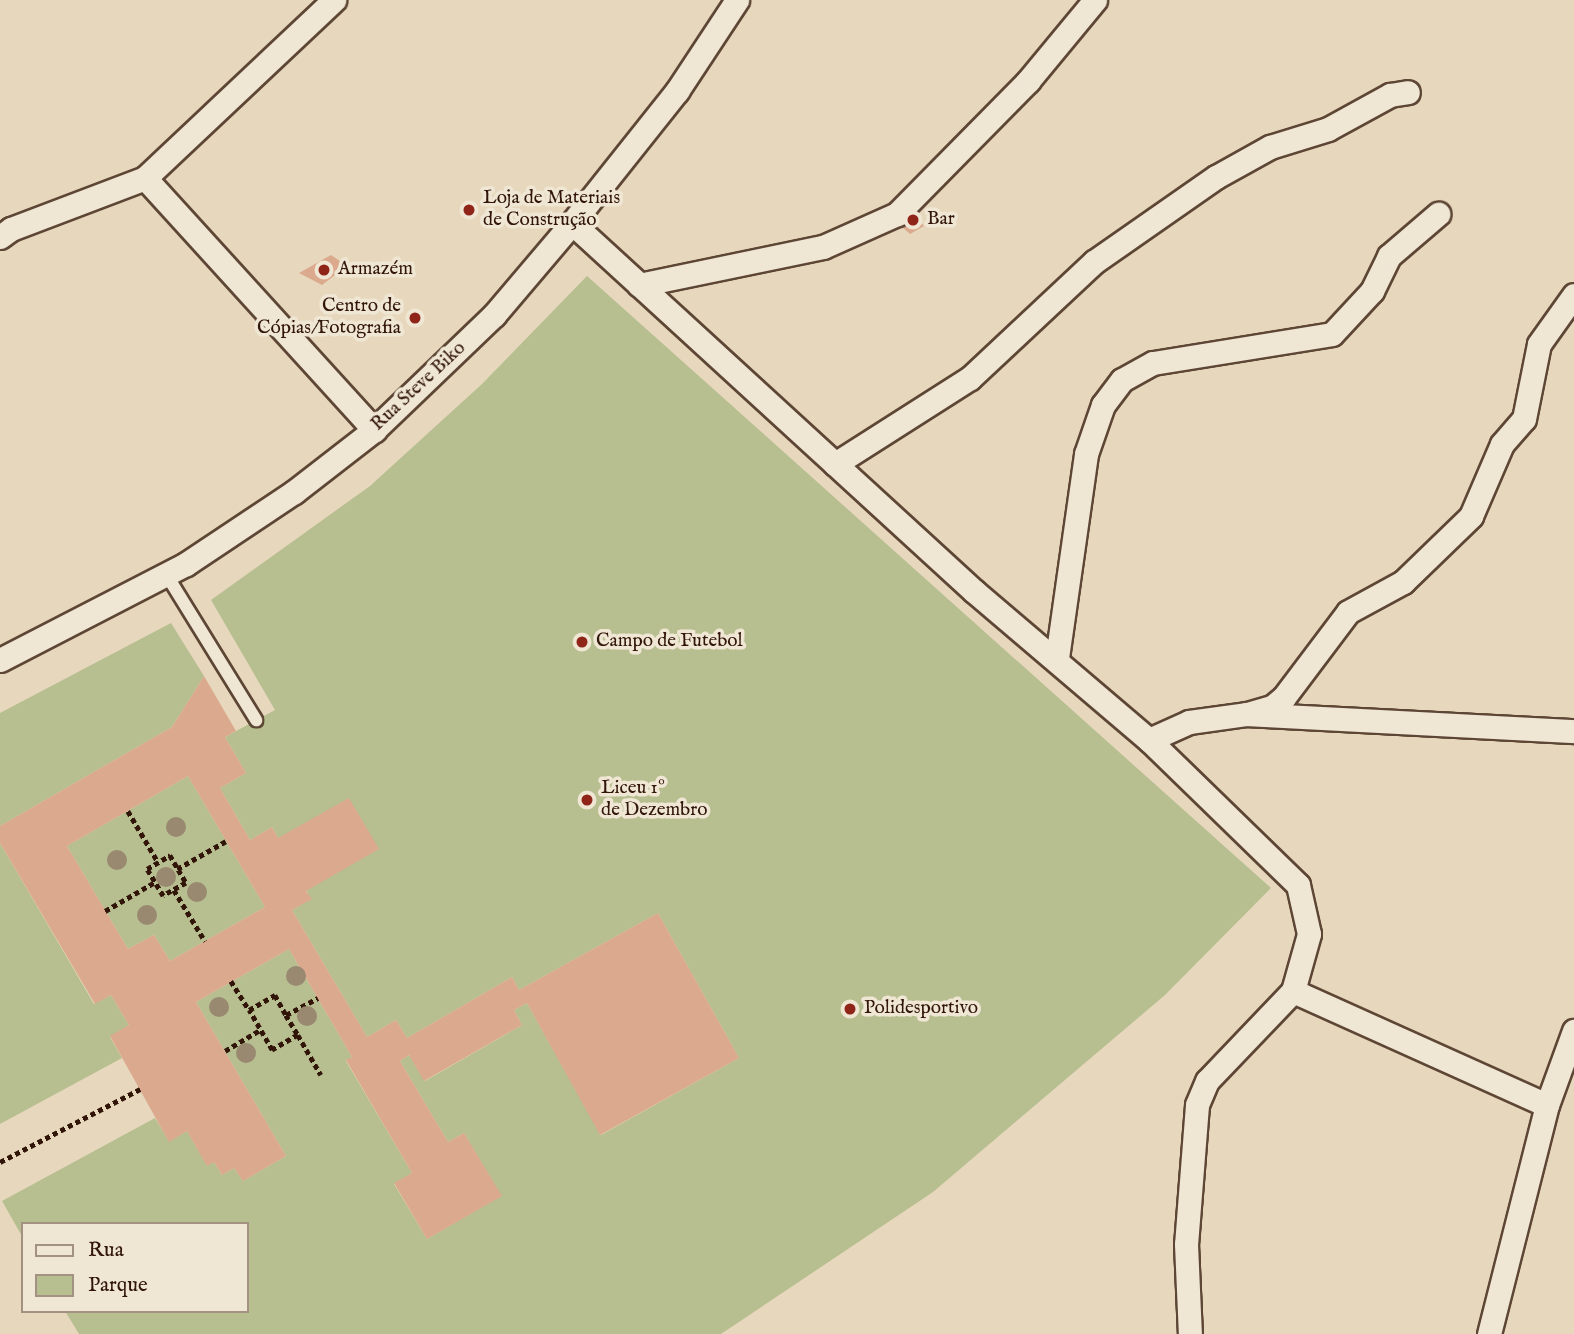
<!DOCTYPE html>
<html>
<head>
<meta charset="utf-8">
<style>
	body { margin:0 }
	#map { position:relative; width:1574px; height:1334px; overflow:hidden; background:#e7d8bd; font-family:"IM FELL English",serif }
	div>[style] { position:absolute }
	.green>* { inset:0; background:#b7be90 }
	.building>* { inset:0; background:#dba98e }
	.path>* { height:4.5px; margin-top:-2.25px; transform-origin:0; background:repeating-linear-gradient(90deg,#311508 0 5px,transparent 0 8.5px) }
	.roads { filter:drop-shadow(2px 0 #5e4635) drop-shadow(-2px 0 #5e4635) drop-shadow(0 2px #5e4635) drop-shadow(0 -2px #5e4635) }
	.lane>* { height:12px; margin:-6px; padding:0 6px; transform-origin:6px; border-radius:6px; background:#efe6d4 }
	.street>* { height:23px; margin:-11.5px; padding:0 11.5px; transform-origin:11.5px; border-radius:11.5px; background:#efe6d4 }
	.trees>* { width:20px; height:20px; margin:-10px; border-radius:50%; background:#998970 }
	.dots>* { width:19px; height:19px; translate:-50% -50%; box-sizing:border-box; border:4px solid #efe6d4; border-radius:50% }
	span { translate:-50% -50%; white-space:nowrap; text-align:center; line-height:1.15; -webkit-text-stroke:7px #efe6d4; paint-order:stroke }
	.poi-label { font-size:19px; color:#311508 }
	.left { translate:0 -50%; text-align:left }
	.right { translate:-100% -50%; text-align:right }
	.street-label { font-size:19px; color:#311508 }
	.legend { position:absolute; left:21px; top:1222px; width:228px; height:91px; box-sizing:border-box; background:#efe6d4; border:2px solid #a39282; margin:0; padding:9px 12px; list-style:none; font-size:21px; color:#311508 }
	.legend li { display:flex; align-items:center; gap:14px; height:35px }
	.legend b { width:35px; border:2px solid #a39282 }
</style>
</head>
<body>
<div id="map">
	<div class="green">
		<div style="clip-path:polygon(587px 276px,1271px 888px,1165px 995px,933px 1192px,721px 1334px,79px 1334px,65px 1311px,247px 1311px,247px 1224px,23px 1224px,23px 1238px,2px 1201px,155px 1118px,169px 1141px,187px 1131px,207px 1165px,214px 1162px,222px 1175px,234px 1168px,243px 1181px,286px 1156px,196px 1002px,289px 949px,352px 1057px,346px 1061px,412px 1173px,394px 1184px,427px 1239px,501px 1196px,464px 1133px,448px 1142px,400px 1061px,409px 1055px,425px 1081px,522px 1025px,514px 1010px,527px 1003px,601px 1135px,739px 1058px,658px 913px,519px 990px,512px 977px,407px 1038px,396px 1020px,367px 1037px,292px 910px,311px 899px,278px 838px,272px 827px,250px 840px,220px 788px,246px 773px,225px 737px,275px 710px,211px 600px,370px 486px,482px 384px)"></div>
		<div style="clip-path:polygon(171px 623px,204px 676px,172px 727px,0 826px,0 713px)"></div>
		<div style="clip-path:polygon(188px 776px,265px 907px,170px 961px,154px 935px,128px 949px,67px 846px)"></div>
		<div style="clip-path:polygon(0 843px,94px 1004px,111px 995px,129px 1025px,110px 1037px,122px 1058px,0 1124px)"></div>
	</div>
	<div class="building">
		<div style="clip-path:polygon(913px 214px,924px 226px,910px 234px,901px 226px)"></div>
		<div style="clip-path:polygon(331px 255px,347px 266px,322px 285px,299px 273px)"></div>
		<div style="clip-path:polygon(evenodd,204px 676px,236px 731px,225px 737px,246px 773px,220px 788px,250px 840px,272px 827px,278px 838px,349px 798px,379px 849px,306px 891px,312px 899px,292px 910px,367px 1037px,396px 1020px,407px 1038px,512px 977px,519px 990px,658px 913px,739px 1058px,600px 1135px,527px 1003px,514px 1010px,522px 1025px,424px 1081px,409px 1055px,400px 1061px,448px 1142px,464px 1133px,502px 1196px,427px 1239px,394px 1183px,412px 1173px,346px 1060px,352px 1057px,289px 949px,196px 1002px,286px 1156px,243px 1181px,234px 1168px,222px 1175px,214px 1162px,207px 1166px,187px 1131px,169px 1142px,110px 1036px,129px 1025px,111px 995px,95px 1004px,0 843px,0 826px,172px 727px,204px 676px,188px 776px,265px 907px,170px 961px,154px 935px,128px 949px,67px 846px,188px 776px)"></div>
	</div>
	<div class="path">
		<div style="left:128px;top:811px;width:59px;rotate:59.5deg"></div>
		<div style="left:170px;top:855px;width:32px;rotate:60deg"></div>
		<div style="left:186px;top:883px;width:26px;rotate:151deg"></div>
		<div style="left:163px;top:896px;width:31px;rotate:-121deg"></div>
		<div style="left:147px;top:869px;width:27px;rotate:-31deg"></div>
		<div style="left:177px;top:869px;width:56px;rotate:-29.7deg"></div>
		<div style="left:174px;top:890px;width:60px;rotate:58.7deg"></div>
		<div style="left:105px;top:911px;width:58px;rotate:-30.1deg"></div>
		<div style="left:231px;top:981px;width:34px;rotate:58deg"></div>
		<div style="left:286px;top:1015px;width:36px;rotate:-28deg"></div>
		<div style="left:298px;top:1035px;width:30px;rotate:150deg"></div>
		<div style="left:272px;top:1050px;width:46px;rotate:-119.9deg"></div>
		<div style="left:249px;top:1010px;width:30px;rotate:-30deg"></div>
		<div style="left:275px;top:995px;width:23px;rotate:61deg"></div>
		<div style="left:286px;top:1015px;width:23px;rotate:59deg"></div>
		<div style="left:298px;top:1035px;width:46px;rotate:60.1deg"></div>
		<div style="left:225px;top:1051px;width:41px;rotate:-31deg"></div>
		<div style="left:0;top:1162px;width:158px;rotate:-27.5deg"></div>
	</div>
	<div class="roads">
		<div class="lane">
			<div style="left:166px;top:574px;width:172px;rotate:58.3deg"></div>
		</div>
		<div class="street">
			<div style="left:145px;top:178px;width:341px;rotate:47.7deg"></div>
			<div style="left:572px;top:223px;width:546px;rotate:42.48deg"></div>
			<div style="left:975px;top:592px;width:228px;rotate:40.4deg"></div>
			<div style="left:1149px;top:740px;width:208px;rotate:44.2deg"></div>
			<div style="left:1298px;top:885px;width:50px;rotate:77.3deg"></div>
			<div style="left:1309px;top:934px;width:59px;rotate:105.7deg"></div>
			<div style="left:1293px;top:991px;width:124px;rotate:133.7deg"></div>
			<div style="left:1207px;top:1081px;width:26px;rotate:113deg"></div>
			<div style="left:1197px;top:1105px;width:139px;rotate:94.5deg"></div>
			<div style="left:1186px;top:1244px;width:90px;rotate:87.5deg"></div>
			<div style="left:0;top:237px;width:14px;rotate:-36deg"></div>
			<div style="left:11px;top:229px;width:143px;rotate:-20.8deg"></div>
			<div style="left:145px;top:178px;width:260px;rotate:-43.3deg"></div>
			<div style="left:639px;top:285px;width:188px;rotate:-11.7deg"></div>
			<div style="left:823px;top:247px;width:81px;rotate:-24deg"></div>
			<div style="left:897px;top:214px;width:187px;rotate:-45.4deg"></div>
			<div style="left:1028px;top:81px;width:105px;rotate:-50.4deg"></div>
			<div style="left:835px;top:464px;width:160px;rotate:-32.5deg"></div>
			<div style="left:970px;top:378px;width:170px;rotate:-43.1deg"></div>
			<div style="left:1094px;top:262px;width:149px;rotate:-34.9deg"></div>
			<div style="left:1216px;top:177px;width:62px;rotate:-29.1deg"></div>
			<div style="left:1270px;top:147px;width:61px;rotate:-17.2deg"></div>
			<div style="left:1328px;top:129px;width:71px;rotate:-28.7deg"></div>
			<div style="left:1390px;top:95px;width:18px;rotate:-9deg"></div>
			<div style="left:1057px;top:658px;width:206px;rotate:-81.9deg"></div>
			<div style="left:1086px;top:454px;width:52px;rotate:-70.9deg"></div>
			<div style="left:1103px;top:405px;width:31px;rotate:-53deg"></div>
			<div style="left:1122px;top:380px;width:35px;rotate:-29deg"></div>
			<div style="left:1153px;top:363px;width:181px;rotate:-9.2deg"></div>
			<div style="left:1332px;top:334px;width:59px;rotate:-47.1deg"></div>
			<div style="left:1372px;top:291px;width:39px;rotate:-64deg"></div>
			<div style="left:1389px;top:256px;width:65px;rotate:-40.6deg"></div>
			<div style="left:0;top:660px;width:209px;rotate:-27.3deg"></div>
			<div style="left:186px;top:564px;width:130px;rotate:-33.7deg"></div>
			<div style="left:294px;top:492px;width:101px;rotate:-37.8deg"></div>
			<div style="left:374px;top:430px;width:166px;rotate:-43.8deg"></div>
			<div style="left:494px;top:315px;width:121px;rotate:-49.7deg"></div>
			<div style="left:572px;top:223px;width:169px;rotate:-51.5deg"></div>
			<div style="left:677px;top:91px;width:109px;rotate:-56.6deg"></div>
			<div style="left:1247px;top:714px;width:26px;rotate:-16deg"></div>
			<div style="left:1272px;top:707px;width:16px;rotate:-40deg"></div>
			<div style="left:1284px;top:697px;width:106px;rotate:-53deg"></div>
			<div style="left:1348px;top:612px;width:63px;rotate:-28.6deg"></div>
			<div style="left:1403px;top:582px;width:95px;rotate:-44.1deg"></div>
			<div style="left:1471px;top:516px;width:78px;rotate:-66.7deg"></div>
			<div style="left:1502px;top:444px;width:33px;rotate:-49deg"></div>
			<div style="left:1524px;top:419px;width:76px;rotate:-78.7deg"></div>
			<div style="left:1539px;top:344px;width:60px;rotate:-54.5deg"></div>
			<div style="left:1149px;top:740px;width:44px;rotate:-24.2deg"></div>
			<div style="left:1189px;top:722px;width:59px;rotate:-7.9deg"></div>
			<div style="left:1247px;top:714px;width:327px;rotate:3deg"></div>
			<div style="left:1293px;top:991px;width:278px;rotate:24.2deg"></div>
			<div style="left:1489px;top:1334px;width:236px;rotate:-75.8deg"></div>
			<div style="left:1547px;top:1105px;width:79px;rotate:-70deg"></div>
		</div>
	</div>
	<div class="trees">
		<div style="left:176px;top:827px"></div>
		<div style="left:117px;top:860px"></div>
		<div style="left:166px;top:877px"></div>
		<div style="left:197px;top:892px"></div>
		<div style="left:147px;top:915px"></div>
		<div style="left:296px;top:976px"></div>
		<div style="left:219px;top:1007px"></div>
		<div style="left:307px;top:1016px"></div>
		<div style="left:246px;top:1053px"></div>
	</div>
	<div class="dots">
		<div style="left:469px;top:210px;background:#8f2418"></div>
		<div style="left:913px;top:220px;background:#8f2418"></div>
		<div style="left:324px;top:270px;background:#8f2418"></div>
		<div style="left:415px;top:318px;background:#8f2418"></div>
		<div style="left:582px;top:642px;background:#8f2418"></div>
		<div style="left:587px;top:800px;background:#8f2418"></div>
		<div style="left:850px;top:1009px;background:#8f2418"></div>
	</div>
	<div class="poi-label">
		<span class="left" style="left:483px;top:210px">Loja de Materiais<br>de Construção</span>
		<span class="left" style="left:927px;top:220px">Bar</span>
		<span class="left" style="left:338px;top:270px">Armazém</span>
		<span class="right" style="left:401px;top:318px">Centro de<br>Cópias/Fotografia</span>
		<span class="left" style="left:596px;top:642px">Campo de Futebol</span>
		<span class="left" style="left:601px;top:800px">Liceu 1º<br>de Dezembro</span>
		<span class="left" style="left:864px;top:1009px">Polidesportivo</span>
	</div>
	<div class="street-label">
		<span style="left:419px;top:387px;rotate:-43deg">Rua Steve Biko</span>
	</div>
	<ul class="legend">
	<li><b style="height:9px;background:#efe6d4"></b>Rua</li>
	<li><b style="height:19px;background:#b7be90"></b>Parque</li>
	</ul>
</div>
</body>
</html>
